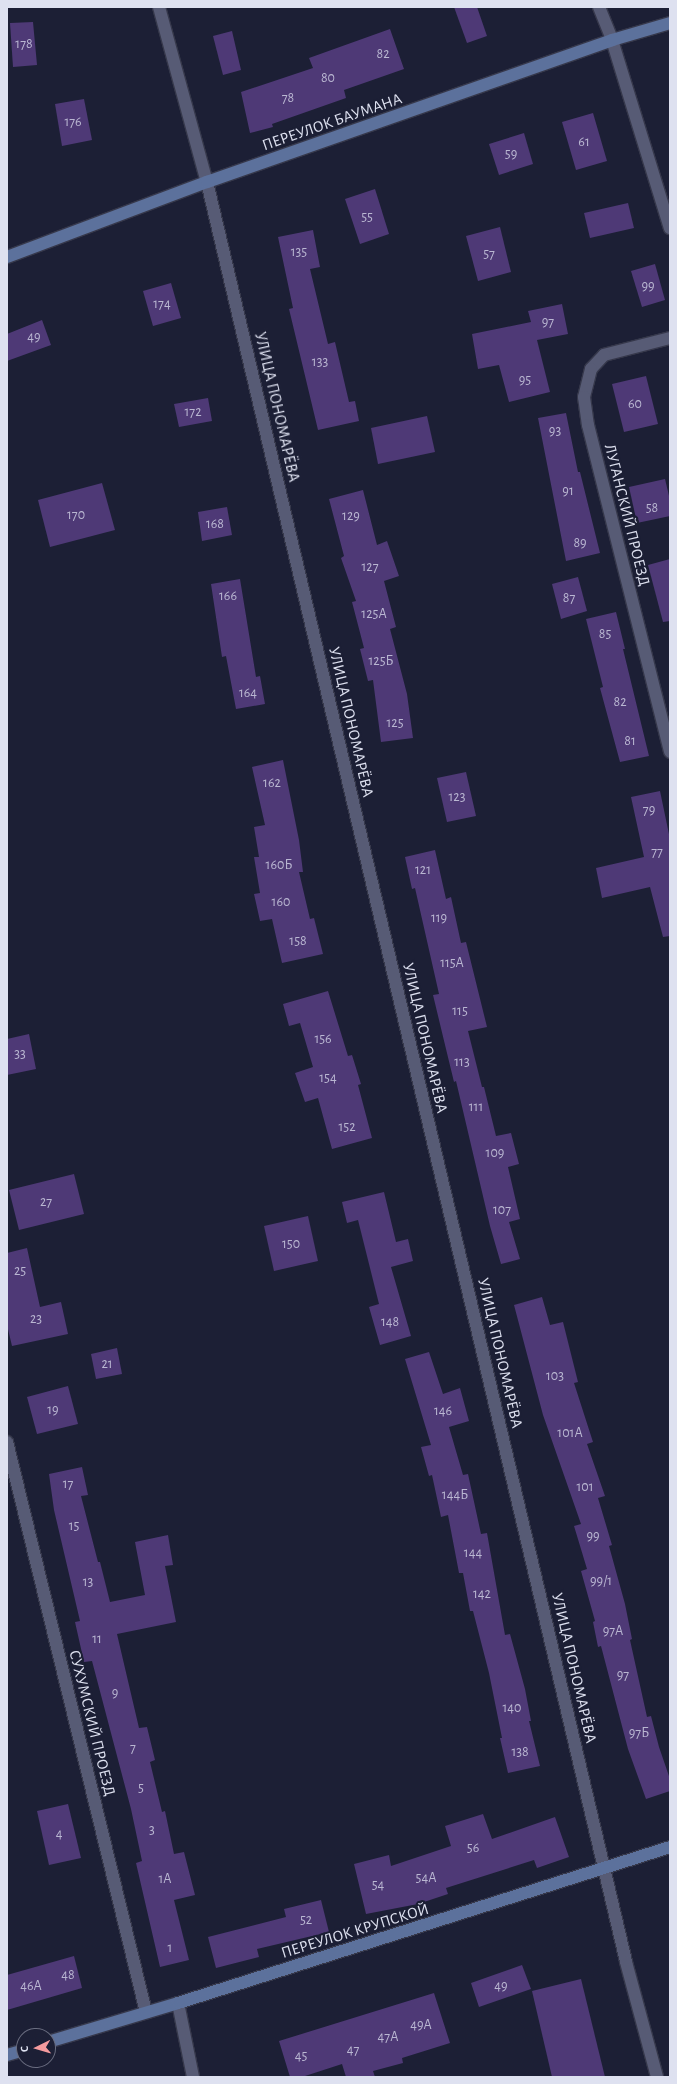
<!DOCTYPE html>
<html>
<head>
<meta charset="utf-8">
<style>
	body { margin:0 }
	#map { position:relative; width:677px; height:2084px; overflow:hidden; background:#1c1f35; font-family:"Alegreya Sans",sans-serif }
	div>[style] { position:absolute }
	.building>* { inset:0; background:#4e3976 }
	.roads { filter:drop-shadow(1px 0 #36384b) drop-shadow(-1px 0 #36384b) drop-shadow(0 1px #36384b) drop-shadow(0 -1px #36384b) }
	.street>* { height:12px; margin:-6px; padding:0 6px; transform-origin:6px; border-radius:6px; background:#575b75 }
	.secondary>* { height:12px; margin:-6px; padding:0 6px; transform-origin:6px; border-radius:6px; background:#5c719c }
	span { translate:-50% -50%; white-space:nowrap; text-align:center; line-height:1.15; -webkit-text-stroke:4px #1c1f35; paint-order:stroke }
	.number-label { font-size:14px; color:#bab7d2 }
	.number-label span { -webkit-text-stroke-width:0 }
	.street-label { font-size:16px; color:#dee1f0 }
	.frame { position:absolute; inset:0; border:8px solid #dee1f0; pointer-events:none }
	.north { position:absolute; left:16px; top:2028px; width:40px; height:40px; box-sizing:border-box; background:#1c1f35; border:1px solid #6a6d80; border-radius:50%; rotate:265deg; font-size:11px; font-weight:700; line-height:16px; text-align:center; color:#dee1f0 }
	.north::after { content:''; display:block; margin:auto; width:14px; height:18px; background:#f59b9e; clip-path:polygon(50% 0,100% 100%,50% 72%,0 100%) }
</style>
</head>
<body>
<div id="map">
	<div class="building">
		<div style="clip-path:polygon(454px 7px,477px 7px,487px 36px,467px 43px)"></div>
		<div style="clip-path:polygon(33px 22px,37px 65px,13px 67px,10px 23px)"></div>
		<div style="clip-path:polygon(390px 29px,404px 69px,344px 90px,346px 98px,272px 124px,273px 127px,250px 133px,241px 92px,313px 68px,309px 58px)"></div>
		<div style="clip-path:polygon(232px 31px,241px 70px,223px 75px,213px 36px)"></div>
		<div style="clip-path:polygon(84px 99px,92px 140px,62px 146px,55px 104px)"></div>
		<div style="clip-path:polygon(593px 113px,607px 161px,576px 170px,562px 122px)"></div>
		<div style="clip-path:polygon(524px 133px,533px 164px,499px 175px,489px 144px)"></div>
		<div style="clip-path:polygon(375px 189px,389px 234px,360px 244px,345px 199px)"></div>
		<div style="clip-path:polygon(628px 203px,634px 228px,590px 238px,584px 213px)"></div>
		<div style="clip-path:polygon(500px 227px,511px 272px,478px 281px,466px 236px)"></div>
		<div style="clip-path:polygon(313px 230px,320px 267px,310px 269px,328px 344px,335px 342px,349px 402px,355px 401px,359px 421px,318px 430px,289px 309px,293px 308px,278px 237px)"></div>
		<div style="clip-path:polygon(655px 264px,665px 300px,642px 307px,631px 271px)"></div>
		<div style="clip-path:polygon(171px 283px,181px 318px,153px 326px,143px 291px)"></div>
		<div style="clip-path:polygon(562px 304px,568px 334px,537px 340px,550px 392px,509px 402px,499px 365px,478px 369px,472px 334px,531px 322px,528px 311px)"></div>
		<div style="clip-path:polygon(42px 320px,51px 345px,7px 361px,7px 334px)"></div>
		<div style="clip-path:polygon(646px 376px,658px 424px,624px 432px,612px 384px)"></div>
		<div style="clip-path:polygon(208px 398px,212px 421px,179px 427px,174px 404px)"></div>
		<div style="clip-path:polygon(566px 413px,578px 472px,580px 472px,600px 553px,566px 561px,538px 418px)"></div>
		<div style="clip-path:polygon(427px 416px,435px 452px,378px 464px,371px 428px)"></div>
		<div style="clip-path:polygon(665px 479px,670px 500px,670px 516px,637px 523px,629px 487px)"></div>
		<div style="clip-path:polygon(102px 483px,115px 530px,50px 547px,38px 500px)"></div>
		<div style="clip-path:polygon(363px 490px,377px 545px,387px 541px,399px 576px,384px 581px,396px 627px,390px 629px,407px 694px,413px 738px,381px 742px,373px 680px,368px 681px,360px 649px,364px 648px,352px 602px,356px 601px,341px 558px,344px 556px,329px 499px)"></div>
		<div style="clip-path:polygon(227px 507px,232px 535px,202px 541px,198px 512px)"></div>
		<div style="clip-path:polygon(670px 559px,670px 621px,663px 622px,648px 565px)"></div>
		<div style="clip-path:polygon(578px 577px,587px 611px,561px 619px,552px 584px)"></div>
		<div style="clip-path:polygon(240px 579px,256px 677px,260px 676px,265px 704px,236px 709px,226px 656px,222px 657px,211px 584px)"></div>
		<div style="clip-path:polygon(616px 612px,625px 649px,623px 649px,649px 756px,620px 762px,600px 688px,603px 687px,586px 619px)"></div>
		<div style="clip-path:polygon(283px 760px,299px 840px,303px 872px,299px 872px,310px 919px,314px 918px,323px 954px,282px 963px,272px 919px,260px 921px,254px 894px,260px 893px,254px 857px,259px 857px,254px 827px,265px 825px,252px 767px)"></div>
		<div style="clip-path:polygon(466px 772px,476px 816px,447px 822px,437px 778px)"></div>
		<div style="clip-path:polygon(660px 791px,670px 839px,670px 936px,663px 937px,650px 887px,602px 898px,596px 868px,644px 857px,631px 797px)"></div>
		<div style="clip-path:polygon(435px 850px,446px 899px,451px 897px,461px 943px,466px 942px,487px 1027px,468px 1031px,482px 1087px,484px 1087px,496px 1136px,511px 1133px,519px 1164px,508px 1167px,520px 1219px,509px 1222px,520px 1259px,501px 1264px,490px 1226px,456px 1081px,454px 1082px,446px 1049px,433px 995px,439px 994px,415px 888px,412px 889px,405px 857px)"></div>
		<div style="clip-path:polygon(328px 991px,348px 1056px,352px 1055px,361px 1084px,358px 1085px,372px 1138px,332px 1149px,318px 1098px,305px 1102px,295px 1073px,313px 1067px,300px 1023px,289px 1026px,283px 1004px)"></div>
		<div style="clip-path:polygon(29px 1034px,36px 1069px,7px 1075px,7px 1039px)"></div>
		<div style="clip-path:polygon(74px 1174px,84px 1214px,19px 1230px,9px 1190px)"></div>
		<div style="clip-path:polygon(384px 1192px,396px 1242px,408px 1239px,413px 1261px,391px 1267px,411px 1336px,380px 1345px,369px 1307px,379px 1304px,358px 1220px,347px 1223px,342px 1202px)"></div>
		<div style="clip-path:polygon(308px 1216px,318px 1261px,274px 1271px,264px 1226px)"></div>
		<div style="clip-path:polygon(27px 1248px,40px 1307px,61px 1302px,68px 1334px,12px 1346px,7px 1325px,7px 1253px)"></div>
		<div style="clip-path:polygon(542px 1297px,550px 1325px,563px 1322px,578px 1382px,574px 1383px,593px 1442px,587px 1444px,605px 1496px,598px 1498px,612px 1545px,609px 1546px,625px 1604px,632px 1639px,630px 1640px,647px 1717px,651px 1716px,659px 1747px,670px 1779px,670px 1791px,646px 1799px,628px 1749px,601px 1646px,598px 1647px,593px 1622px,595px 1621px,581px 1571px,587px 1569px,574px 1526px,581px 1524px,543px 1415px,514px 1305px)"></div>
		<div style="clip-path:polygon(117px 1348px,122px 1374px,96px 1379px,91px 1354px)"></div>
		<div style="clip-path:polygon(429px 1352px,443px 1394px,460px 1388px,469px 1421px,449px 1427px,463px 1475px,468px 1474px,481px 1534px,487px 1533px,505px 1635px,510px 1634px,525px 1689px,531px 1721px,529px 1721px,540px 1766px,508px 1773px,500px 1738px,502px 1738px,489px 1673px,473px 1611px,470px 1611px,463px 1573px,459px 1573px,448px 1515px,441px 1517px,432px 1475px,429px 1476px,421px 1447px,431px 1445px,405px 1359px)"></div>
		<div style="clip-path:polygon(68px 1386px,78px 1424px,37px 1434px,27px 1397px)"></div>
		<div style="clip-path:polygon(82px 1467px,88px 1495px,81px 1496px,98px 1562px,100px 1562px,110px 1602px,145px 1595px,135px 1542px,168px 1535px,173px 1565px,165px 1566px,176px 1622px,117px 1634px,139px 1728px,147px 1727px,155px 1760px,150px 1762px,162px 1812px,165px 1811px,174px 1854px,184px 1852px,195px 1895px,174px 1900px,189px 1960px,160px 1967px,136px 1863px,142px 1861px,131px 1809px,92px 1661px,84px 1662px,75px 1622px,80px 1621px,54px 1510px,49px 1474px)"></div>
		<div style="clip-path:polygon(68px 1804px,81px 1858px,49px 1865px,37px 1811px)"></div>
		<div style="clip-path:polygon(483px 1814px,492px 1839px,555px 1817px,569px 1857px,537px 1868px,534px 1860px,446px 1888px,448px 1894px,418px 1904px,366px 1914px,354px 1864px,389px 1855px,391px 1866px,451px 1846px,445px 1826px)"></div>
		<div style="clip-path:polygon(321px 1900px,329px 1932px,257px 1949px,259px 1957px,216px 1968px,208px 1937px,286px 1917px,284px 1909px)"></div>
		<div style="clip-path:polygon(74px 1956px,82px 1988px,7px 2010px,7px 1975px)"></div>
		<div style="clip-path:polygon(522px 1965px,531px 1989px,479px 2007px,471px 1983px)"></div>
		<div style="clip-path:polygon(581px 1979px,605px 2077px,552px 2077px,532px 1991px)"></div>
		<div style="clip-path:polygon(434px 1993px,450px 2043px,402px 2058px,403px 2063px,373px 2071px,375px 2077px,346px 2077px,342px 2064px,302px 2077px,290px 2077px,279px 2041px)"></div>
	</div>
	<div class="roads">
		<div class="street">
			<div style="left:159px;top:7px;width:181px;rotate:74.7deg"></div>
			<div style="left:207px;top:182px;width:1829px;rotate:76.75deg"></div>
			<div style="left:626px;top:1962px;width:119px;rotate:74.9deg"></div>
			<div style="left:599px;top:7px;width:35px;rotate:68deg"></div>
			<div style="left:612px;top:40px;width:197px;rotate:72.9deg"></div>
			<div style="left:670px;top:338px;width:68px;rotate:165.6deg"></div>
			<div style="left:604px;top:355px;width:19px;rotate:133deg"></div>
			<div style="left:591px;top:369px;width:29px;rotate:104deg"></div>
			<div style="left:584px;top:397px;width:28px;rotate:82deg"></div>
			<div style="left:588px;top:425px;width:337px;rotate:75.9deg"></div>
			<div style="left:7px;top:1442px;width:587px;rotate:76.3deg"></div>
			<div style="left:178px;top:2003px;width:76px;rotate:78.5deg"></div>
		</div>
		<div class="secondary">
			<div style="left:7px;top:257px;width:214px;rotate:-20.6deg"></div>
			<div style="left:207px;top:182px;width:429px;rotate:-19.3deg"></div>
			<div style="left:612px;top:40px;width:60px;rotate:-16.3deg"></div>
			<div style="left:48px;top:2042px;width:136px;rotate:-16.7deg"></div>
			<div style="left:178px;top:2003px;width:516px;rotate:-17.59deg"></div>
			<div style="left:7px;top:2055px;width:18px;rotate:-16deg"></div>
		</div>
	</div>
	<div class="number-label">
		<span style="left:24px;top:44px">178</span>
		<span style="left:383px;top:54px">82</span>
		<span style="left:328px;top:78px">80</span>
		<span style="left:288px;top:98px">78</span>
		<span style="left:73px;top:122px">176</span>
		<span style="left:584px;top:142px">61</span>
		<span style="left:511px;top:154px">59</span>
		<span style="left:367px;top:217px">55</span>
		<span style="left:299px;top:252px">135</span>
		<span style="left:489px;top:254px">57</span>
		<span style="left:648px;top:286px">99</span>
		<span style="left:162px;top:304px">174</span>
		<span style="left:548px;top:322px">97</span>
		<span style="left:34px;top:337px">49</span>
		<span style="left:320px;top:362px">133</span>
		<span style="left:525px;top:380px">95</span>
		<span style="left:635px;top:404px">60</span>
		<span style="left:193px;top:412px">172</span>
		<span style="left:555px;top:431px">93</span>
		<span style="left:568px;top:491px">91</span>
		<span style="left:652px;top:508px">58</span>
		<span style="left:76px;top:515px">170</span>
		<span style="left:351px;top:516px">129</span>
		<span style="left:215px;top:524px">168</span>
		<span style="left:580px;top:543px">89</span>
		<span style="left:370px;top:567px">127</span>
		<span style="left:228px;top:596px">166</span>
		<span style="left:569px;top:598px">87</span>
		<span style="left:374px;top:614px">125А</span>
		<span style="left:605px;top:634px">85</span>
		<span style="left:381px;top:661px">125Б</span>
		<span style="left:248px;top:693px">164</span>
		<span style="left:620px;top:702px">82</span>
		<span style="left:395px;top:723px">125</span>
		<span style="left:630px;top:741px">81</span>
		<span style="left:272px;top:783px">162</span>
		<span style="left:457px;top:797px">123</span>
		<span style="left:649px;top:810px">79</span>
		<span style="left:657px;top:852px">77</span>
		<span style="left:279px;top:865px">160Б</span>
		<span style="left:423px;top:870px">121</span>
		<span style="left:281px;top:902px">160</span>
		<span style="left:439px;top:918px">119</span>
		<span style="left:298px;top:941px">158</span>
		<span style="left:452px;top:963px">115А</span>
		<span style="left:460px;top:1011px">115</span>
		<span style="left:323px;top:1039px">156</span>
		<span style="left:20px;top:1054px">33</span>
		<span style="left:462px;top:1062px">113</span>
		<span style="left:328px;top:1078px">154</span>
		<span style="left:476px;top:1107px">111</span>
		<span style="left:347px;top:1127px">152</span>
		<span style="left:495px;top:1153px">109</span>
		<span style="left:46px;top:1202px">27</span>
		<span style="left:502px;top:1210px">107</span>
		<span style="left:291px;top:1244px">150</span>
		<span style="left:20px;top:1271px">25</span>
		<span style="left:36px;top:1319px">23</span>
		<span style="left:390px;top:1322px">148</span>
		<span style="left:107px;top:1364px">21</span>
		<span style="left:555px;top:1376px">103</span>
		<span style="left:53px;top:1410px">19</span>
		<span style="left:443px;top:1411px">146</span>
		<span style="left:570px;top:1433px">101А</span>
		<span style="left:68px;top:1484px">17</span>
		<span style="left:585px;top:1487px">101</span>
		<span style="left:455px;top:1495px">144Б</span>
		<span style="left:74px;top:1526px">15</span>
		<span style="left:593px;top:1536px">99</span>
		<span style="left:473px;top:1553px">144</span>
		<span style="left:601px;top:1581px">99/1</span>
		<span style="left:88px;top:1582px">13</span>
		<span style="left:482px;top:1594px">142</span>
		<span style="left:613px;top:1631px">97А</span>
		<span style="left:97px;top:1639px">11</span>
		<span style="left:623px;top:1675px">97</span>
		<span style="left:115px;top:1693px">9</span>
		<span style="left:512px;top:1708px">140</span>
		<span style="left:639px;top:1733px">97Б</span>
		<span style="left:133px;top:1748px">7</span>
		<span style="left:520px;top:1752px">138</span>
		<span style="left:141px;top:1788px">5</span>
		<span style="left:152px;top:1830px">3</span>
		<span style="left:59px;top:1834px">4</span>
		<span style="left:473px;top:1848px">56</span>
		<span style="left:426px;top:1878px">54А</span>
		<span style="left:165px;top:1879px">1А</span>
		<span style="left:378px;top:1885px">54</span>
		<span style="left:306px;top:1920px">52</span>
		<span style="left:170px;top:1948px">1</span>
		<span style="left:68px;top:1975px">48</span>
		<span style="left:31px;top:1986px">46А</span>
		<span style="left:501px;top:1986px">49</span>
		<span style="left:421px;top:2025px">49А</span>
		<span style="left:388px;top:2037px">47А</span>
		<span style="left:353px;top:2050px">47</span>
		<span style="left:301px;top:2056px">45</span>
	</div>
	<div class="street-label">
		<span style="left:332px;top:122px;rotate:-19deg">ПЕРЕУЛОК БАУМАНА</span>
		<span style="left:277px;top:407px;rotate:77deg">УЛИЦА ПОНОМАРЁВА</span>
		<span style="left:627px;top:515px;rotate:76deg">ЛУГАНСКИЙ ПРОЕЗД</span>
		<span style="left:351px;top:722px;rotate:77deg">УЛИЦА ПОНОМАРЁВА</span>
		<span style="left:425px;top:1038px;rotate:77deg">УЛИЦА ПОНОМАРЁВА</span>
		<span style="left:500px;top:1353px;rotate:77deg">УЛИЦА ПОНОМАРЁВА</span>
		<span style="left:574px;top:1668px;rotate:77deg">УЛИЦА ПОНОМАРЁВА</span>
		<span style="left:92px;top:1723px;rotate:76deg">СУХУМСКИЙ ПРОЕЗД</span>
		<span style="left:355px;top:1931px;rotate:-17deg">ПЕРЕУЛОК КРУПСКОЙ</span>
	</div>
	<div class="frame"></div>
	<div class="north">С</div>
</div>
</body>
</html>
